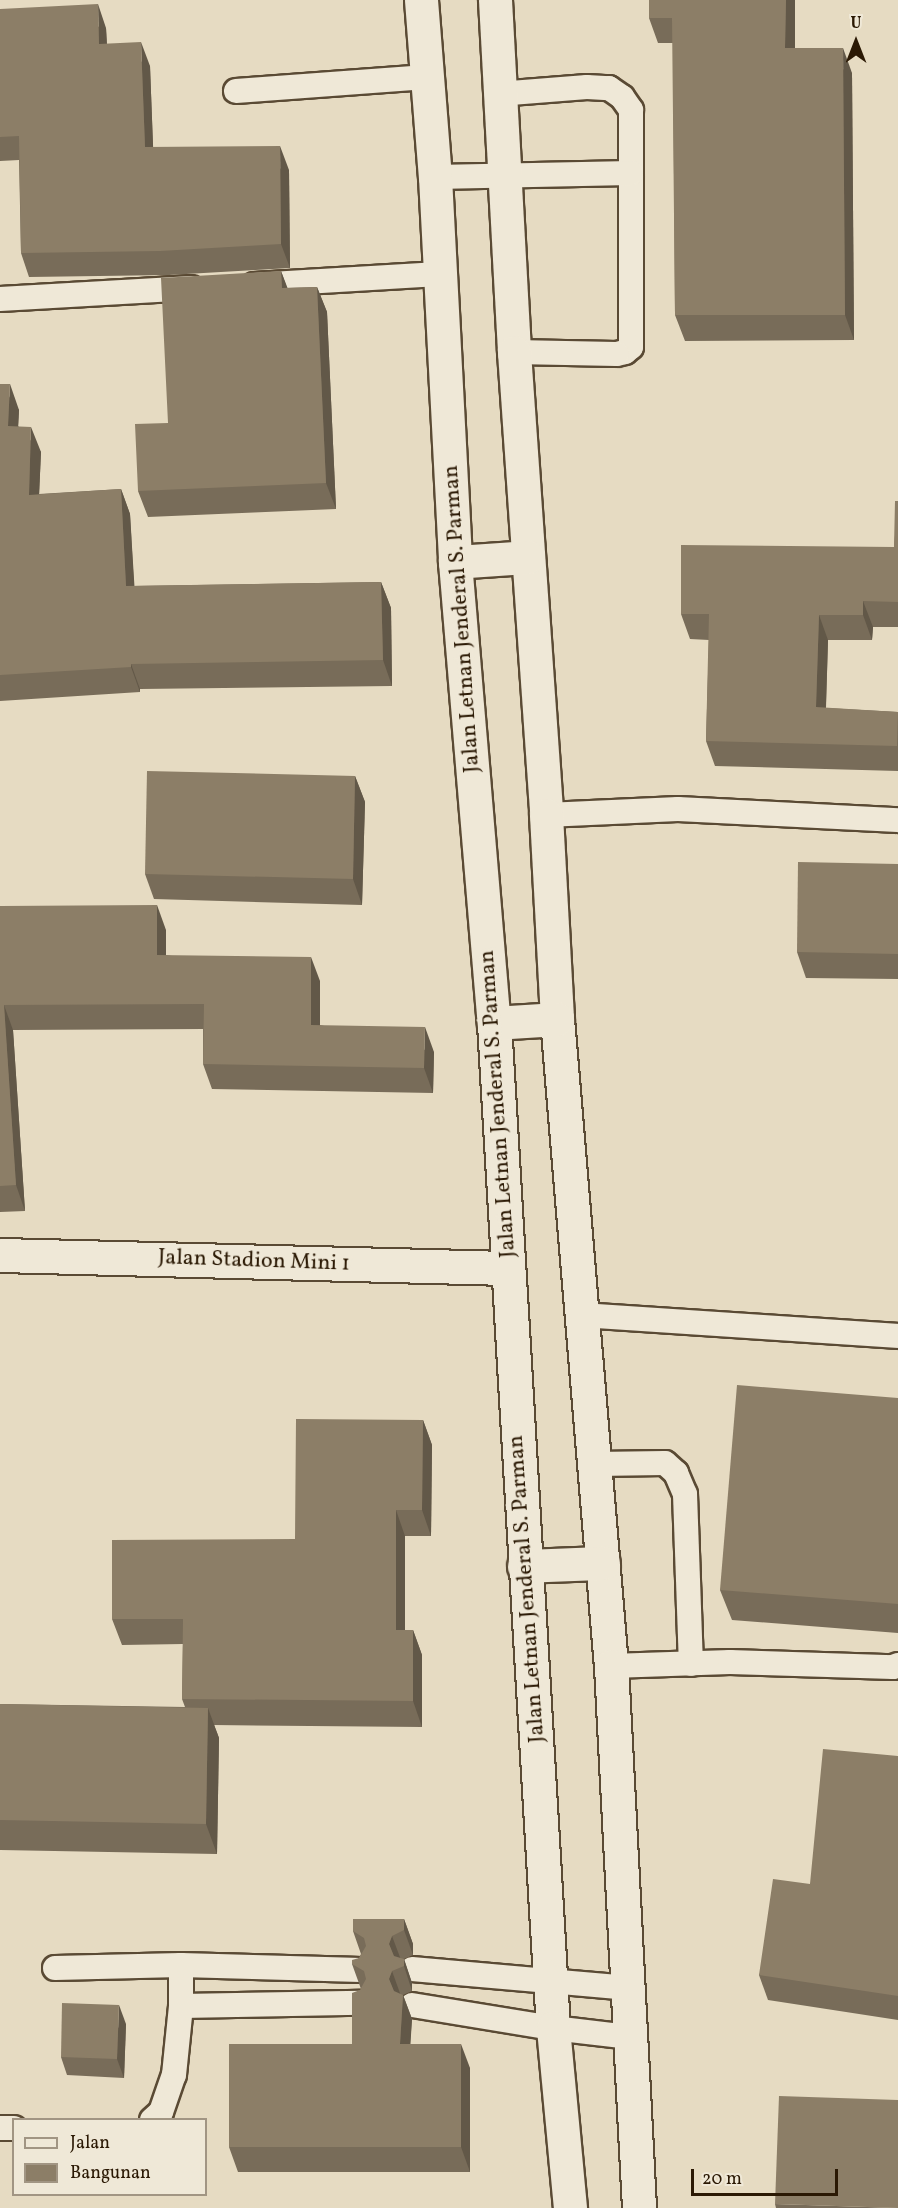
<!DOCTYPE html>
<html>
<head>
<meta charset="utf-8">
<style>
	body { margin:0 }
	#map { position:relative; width:898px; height:2208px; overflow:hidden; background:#e6dbc2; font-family:Vollkorn,serif }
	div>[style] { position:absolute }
	.roads { filter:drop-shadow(2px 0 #5a4a34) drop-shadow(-2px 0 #5a4a34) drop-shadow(0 2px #5a4a34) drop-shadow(0 -2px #5a4a34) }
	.lane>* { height:24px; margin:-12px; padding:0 12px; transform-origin:12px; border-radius:12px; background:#efe8d7 }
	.street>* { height:33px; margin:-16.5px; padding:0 16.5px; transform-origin:16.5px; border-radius:16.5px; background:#efe8d7 }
	.secondary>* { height:33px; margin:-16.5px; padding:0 16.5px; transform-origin:16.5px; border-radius:16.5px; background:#efe8d7 }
	.wall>* { inset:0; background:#786c59 }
	.shaded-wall>* { inset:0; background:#625848 }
	.building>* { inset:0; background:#8c7e67 }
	span { translate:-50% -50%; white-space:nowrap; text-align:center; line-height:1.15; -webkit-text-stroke:6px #efe8d7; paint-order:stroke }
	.street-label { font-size:22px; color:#2b1904 }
	.legend { position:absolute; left:12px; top:2118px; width:195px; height:78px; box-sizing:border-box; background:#efe8d7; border:2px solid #a19583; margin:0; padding:8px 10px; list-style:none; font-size:18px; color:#2b1904 }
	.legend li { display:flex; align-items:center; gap:12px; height:30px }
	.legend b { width:30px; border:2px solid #a19583 }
	.north { position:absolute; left:826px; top:12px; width:60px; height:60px; -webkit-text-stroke:4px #efe8d7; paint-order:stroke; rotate:0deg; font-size:16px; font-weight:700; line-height:24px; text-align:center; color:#2b1904 }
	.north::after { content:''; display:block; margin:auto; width:21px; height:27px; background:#2b1904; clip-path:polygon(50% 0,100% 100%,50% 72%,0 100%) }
	.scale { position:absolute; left:691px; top:2169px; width:147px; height:27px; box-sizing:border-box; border:3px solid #2b1904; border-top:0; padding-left:8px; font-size:18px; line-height:21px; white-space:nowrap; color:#2b1904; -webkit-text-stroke:4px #efe8d7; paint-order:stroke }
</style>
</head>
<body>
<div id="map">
	<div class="roads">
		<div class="lane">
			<div style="left:236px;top:91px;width:191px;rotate:-4.2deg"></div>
			<div style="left:498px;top:94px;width:89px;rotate:-4.5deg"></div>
			<div style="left:587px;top:87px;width:22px;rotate:3deg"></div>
			<div style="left:609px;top:88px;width:16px;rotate:35deg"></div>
			<div style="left:622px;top:97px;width:16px;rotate:55deg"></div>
			<div style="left:631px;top:110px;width:237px;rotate:90deg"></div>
			<div style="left:631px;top:347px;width:8px;rotate:140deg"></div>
			<div style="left:625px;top:352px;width:8px;rotate:166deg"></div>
			<div style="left:617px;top:354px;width:103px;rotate:-178.9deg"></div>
			<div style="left:435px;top:177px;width:196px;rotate:-1.2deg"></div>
			<div style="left:254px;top:285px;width:185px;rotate:-3.4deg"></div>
			<div style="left:0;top:299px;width:192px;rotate:-3.3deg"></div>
			<div style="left:546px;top:815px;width:132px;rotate:-2.6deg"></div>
			<div style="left:678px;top:809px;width:220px;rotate:2.9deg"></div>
			<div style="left:582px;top:1315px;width:317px;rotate:3.8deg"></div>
			<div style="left:595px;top:1464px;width:70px;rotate:-0.8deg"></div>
			<div style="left:665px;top:1463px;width:15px;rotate:42deg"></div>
			<div style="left:676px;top:1473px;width:23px;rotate:67deg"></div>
			<div style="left:685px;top:1494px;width:170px;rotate:88deg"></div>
			<div style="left:611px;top:1666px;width:119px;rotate:-1.9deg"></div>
			<div style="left:730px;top:1662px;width:163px;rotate:1.8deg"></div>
			<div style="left:893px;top:1667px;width:5px;rotate:-22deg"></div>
			<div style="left:55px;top:1968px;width:126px;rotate:-1.4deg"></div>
			<div style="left:181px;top:1965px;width:180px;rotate:1.6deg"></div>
			<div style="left:412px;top:1969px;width:218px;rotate:5deg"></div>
			<div style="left:412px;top:2005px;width:143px;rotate:9.3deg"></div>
			<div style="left:553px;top:2028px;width:78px;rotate:6.7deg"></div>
			<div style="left:181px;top:2006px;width:180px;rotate:-1deg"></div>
			<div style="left:152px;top:2120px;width:12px;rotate:-42deg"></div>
			<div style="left:161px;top:2112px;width:39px;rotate:-71deg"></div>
			<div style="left:174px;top:2075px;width:69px;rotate:-84.2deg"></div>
			<div style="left:181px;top:2006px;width:41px;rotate:-90deg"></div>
			<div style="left:0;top:2128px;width:14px"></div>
		</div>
		<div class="street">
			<div style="left:0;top:1255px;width:508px;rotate:1.47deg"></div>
		</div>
		<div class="secondary">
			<div style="left:421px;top:0;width:178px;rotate:85.5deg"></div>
			<div style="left:435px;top:177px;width:386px;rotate:87deg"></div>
			<div style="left:455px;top:562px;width:463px;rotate:85.2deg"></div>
			<div style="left:494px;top:1023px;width:1007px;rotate:86.64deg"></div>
			<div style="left:553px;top:2028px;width:181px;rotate:84.6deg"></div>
			<div style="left:495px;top:0;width:353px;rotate:86.9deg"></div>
			<div style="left:514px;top:352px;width:464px;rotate:86deg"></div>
			<div style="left:546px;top:815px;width:204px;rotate:86.9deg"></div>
			<div style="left:557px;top:1019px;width:649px;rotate:85.23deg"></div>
			<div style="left:611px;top:1666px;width:543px;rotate:87.04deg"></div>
			<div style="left:455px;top:562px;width:73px;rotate:-3.9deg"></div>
			<div style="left:494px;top:1023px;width:63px;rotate:-3.6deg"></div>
			<div style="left:524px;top:1566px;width:79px;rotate:-2.2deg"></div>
		</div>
	</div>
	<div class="wall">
		<div style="clip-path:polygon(649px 0,795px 0,795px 48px,852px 73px,854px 340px,685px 341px,675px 315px,673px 43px,658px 43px,649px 18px)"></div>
		<div style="clip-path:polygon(0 9px,106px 28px,107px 44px,150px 66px,153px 147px,289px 170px,290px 268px,169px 275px,29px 277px,21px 253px,19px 160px,0 161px)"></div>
		<div style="clip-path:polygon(281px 271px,287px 288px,317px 287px,327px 312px,336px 509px,148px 517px,138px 491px,168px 423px)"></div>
		<div style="clip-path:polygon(0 384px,19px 410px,18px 426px,41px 452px,39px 494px,121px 489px,130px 514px,134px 586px,381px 582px,391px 608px,392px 686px,140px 689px,140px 692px,0 701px)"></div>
		<div style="clip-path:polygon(898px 501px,898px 627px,873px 627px,872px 640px,828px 640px,826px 708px,898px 712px,898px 771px,715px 766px,706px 741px,709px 640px,690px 639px,681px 614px,894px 547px)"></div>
		<div style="clip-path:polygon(355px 776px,365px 802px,362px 905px,154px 899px,145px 874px)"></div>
		<div style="clip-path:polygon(898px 864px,898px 979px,806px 978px,797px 952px)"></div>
		<div style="clip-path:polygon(0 906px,166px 930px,166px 955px,320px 981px,320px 1025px,434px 1052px,433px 1093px,212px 1089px,203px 1064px,203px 1029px,13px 1030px,25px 1211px,0 1212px)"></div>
		<div style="clip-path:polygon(898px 1398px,898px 1633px,732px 1620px,720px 1590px)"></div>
		<div style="clip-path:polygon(423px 1420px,432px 1445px,431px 1536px,405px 1536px,405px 1630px,413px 1630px,422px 1655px,422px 1727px,214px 1725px,219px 1738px,217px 1854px,0 1850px,0 1704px,185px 1707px,182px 1699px,183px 1644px,122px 1645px,112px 1619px,295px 1539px)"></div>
		<div style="clip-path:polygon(898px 1756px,898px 2020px,768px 2000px,759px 1975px,810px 1884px)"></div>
		<div style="clip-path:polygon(404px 1919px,413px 1944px,413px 1955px,404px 1959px,412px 1983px,412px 1991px,403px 1995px,412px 2019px,410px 2044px,470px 2068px,470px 2172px,238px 2172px,229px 2147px,352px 2044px,361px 1989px,352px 1964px,359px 1958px,361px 1954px,353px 1931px)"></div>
		<div style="clip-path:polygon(126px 2024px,124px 2078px,67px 2075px,61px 2057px)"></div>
		<div style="clip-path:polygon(775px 2204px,898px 2208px,776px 2208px)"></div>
	</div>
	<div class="shaded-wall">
		<div style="clip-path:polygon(786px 0,795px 0,795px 74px,785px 48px)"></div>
		<div style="clip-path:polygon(98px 4px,106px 28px,108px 68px,99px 44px)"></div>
		<div style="clip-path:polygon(141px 42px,150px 66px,154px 171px,145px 147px)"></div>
		<div style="clip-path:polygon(843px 48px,852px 73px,854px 340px,845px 315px)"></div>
		<div style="clip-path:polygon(280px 146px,289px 170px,290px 268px,281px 244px)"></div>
		<div style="clip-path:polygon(281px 271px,291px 297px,282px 288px)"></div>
		<div style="clip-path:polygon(317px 287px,327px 312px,336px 509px,326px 483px)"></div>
		<div style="clip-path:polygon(10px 384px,19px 410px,17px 451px,8px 426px)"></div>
		<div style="clip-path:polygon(31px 427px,41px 452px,38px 520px,29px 495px)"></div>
		<div style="clip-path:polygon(121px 489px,130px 514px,136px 612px,126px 586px)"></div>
		<div style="clip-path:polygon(381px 582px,391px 608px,392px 686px,383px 660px)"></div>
		<div style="clip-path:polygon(863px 601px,873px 627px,872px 640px,863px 615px)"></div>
		<div style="clip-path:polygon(819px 615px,828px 640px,825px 733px,816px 707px)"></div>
		<div style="clip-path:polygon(131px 664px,140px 689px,140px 692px,131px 667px)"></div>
		<div style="clip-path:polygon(355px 776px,365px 802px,362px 905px,353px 879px)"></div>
		<div style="clip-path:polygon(157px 905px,166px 930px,166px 980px,157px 955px)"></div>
		<div style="clip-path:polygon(311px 957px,320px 981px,320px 1049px,311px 1025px)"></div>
		<div style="clip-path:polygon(4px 1005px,13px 1030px,25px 1211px,16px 1185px)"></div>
		<div style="clip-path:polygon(425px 1027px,434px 1052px,433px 1093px,424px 1068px)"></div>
		<div style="clip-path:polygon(423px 1420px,432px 1445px,431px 1536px,422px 1510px)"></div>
		<div style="clip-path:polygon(396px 1510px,405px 1536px,405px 1655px,396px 1630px)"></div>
		<div style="clip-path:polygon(413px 1630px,422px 1655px,422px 1727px,413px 1701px)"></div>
		<div style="clip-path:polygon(208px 1708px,219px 1738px,217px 1854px,206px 1824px)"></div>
		<div style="clip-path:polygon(404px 1919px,413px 1944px,413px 1955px,404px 1930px)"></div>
		<div style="clip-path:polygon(392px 1936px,401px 1960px,398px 1968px,389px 1944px)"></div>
		<div style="clip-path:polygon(404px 1959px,412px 1983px,412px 1991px,404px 1966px)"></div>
		<div style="clip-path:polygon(392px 1971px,401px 1996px,398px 2003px,389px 1979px)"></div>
		<div style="clip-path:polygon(403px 1995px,412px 2019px,409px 2068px,400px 2044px)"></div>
		<div style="clip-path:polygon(119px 2005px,126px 2024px,124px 2078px,117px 2059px)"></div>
		<div style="clip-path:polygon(461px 2044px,470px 2068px,470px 2172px,461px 2147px)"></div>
	</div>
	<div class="building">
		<div style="clip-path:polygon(649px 0,786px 0,785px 48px,843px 48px,845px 315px,675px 315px,672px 18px,649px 18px)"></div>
		<div style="clip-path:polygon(98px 4px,99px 44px,141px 42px,145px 147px,280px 146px,281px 244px,160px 251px,21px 253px,19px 136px,0 137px,0 9px)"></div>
		<div style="clip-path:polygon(281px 271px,282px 288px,317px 287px,326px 483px,138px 491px,135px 424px,168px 423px,161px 278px)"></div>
		<div style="clip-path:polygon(0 384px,10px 384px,8px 426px,31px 427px,29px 495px,121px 489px,126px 586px,381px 582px,383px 660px,131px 664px,131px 667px,0 675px)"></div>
		<div style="clip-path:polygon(895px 501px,898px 501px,898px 602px,863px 601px,863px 615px,819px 615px,816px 707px,898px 712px,897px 746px,706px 741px,709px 614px,681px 614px,681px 545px,894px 547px)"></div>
		<div style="clip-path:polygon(147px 771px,355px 776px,353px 879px,145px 874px)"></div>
		<div style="clip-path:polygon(798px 862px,898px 864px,898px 954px,797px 952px)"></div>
		<div style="clip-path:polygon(157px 905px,157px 955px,311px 957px,311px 1025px,425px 1027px,424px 1068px,203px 1064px,204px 1004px,0 1005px,0 906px)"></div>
		<div style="clip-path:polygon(0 1005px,4px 1005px,16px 1185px,0 1186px)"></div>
		<div style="clip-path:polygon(737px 1385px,898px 1398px,898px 1604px,720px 1590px)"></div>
		<div style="clip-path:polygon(296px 1419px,423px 1420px,422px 1510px,396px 1510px,396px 1630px,413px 1630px,413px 1701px,182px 1699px,183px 1619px,112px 1619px,112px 1540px,295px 1539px)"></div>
		<div style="clip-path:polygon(0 1704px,208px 1708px,206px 1824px,0 1820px)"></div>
		<div style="clip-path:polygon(823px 1749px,898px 1756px,898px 1996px,759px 1975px,773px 1879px,810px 1884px)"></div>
		<div style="clip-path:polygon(353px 1919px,404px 1919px,404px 1930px,392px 1936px,389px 1944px,394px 1956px,404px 1959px,404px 1966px,392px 1971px,389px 1979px,394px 1991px,403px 1995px,400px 2044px,461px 2044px,461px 2147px,229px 2147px,229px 2044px,352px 2044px,352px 1993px,360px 1990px,366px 1979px,364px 1971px,352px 1964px,352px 1960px,359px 1958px,366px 1946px,364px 1938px,353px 1931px)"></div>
		<div style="clip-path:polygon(62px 2003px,119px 2005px,117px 2059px,61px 2057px)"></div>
		<div style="clip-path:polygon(779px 2096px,898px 2100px,898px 2208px,775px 2204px)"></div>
	</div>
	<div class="street-label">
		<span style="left:462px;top:619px;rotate:-94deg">Jalan Letnan Jenderal S. Parman</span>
		<span style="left:498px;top:1104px;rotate:-94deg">Jalan Letnan Jenderal S. Parman</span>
		<span style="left:254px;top:1261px;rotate:2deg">Jalan Stadion Mini 1</span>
		<span style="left:527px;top:1589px;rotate:-94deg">Jalan Letnan Jenderal S. Parman</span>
	</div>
	<ul class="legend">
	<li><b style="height:8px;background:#efe8d7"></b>Jalan</li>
	<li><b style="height:16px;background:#8c7e67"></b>Bangunan</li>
	</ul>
	<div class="north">U</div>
	<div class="scale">20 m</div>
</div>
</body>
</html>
